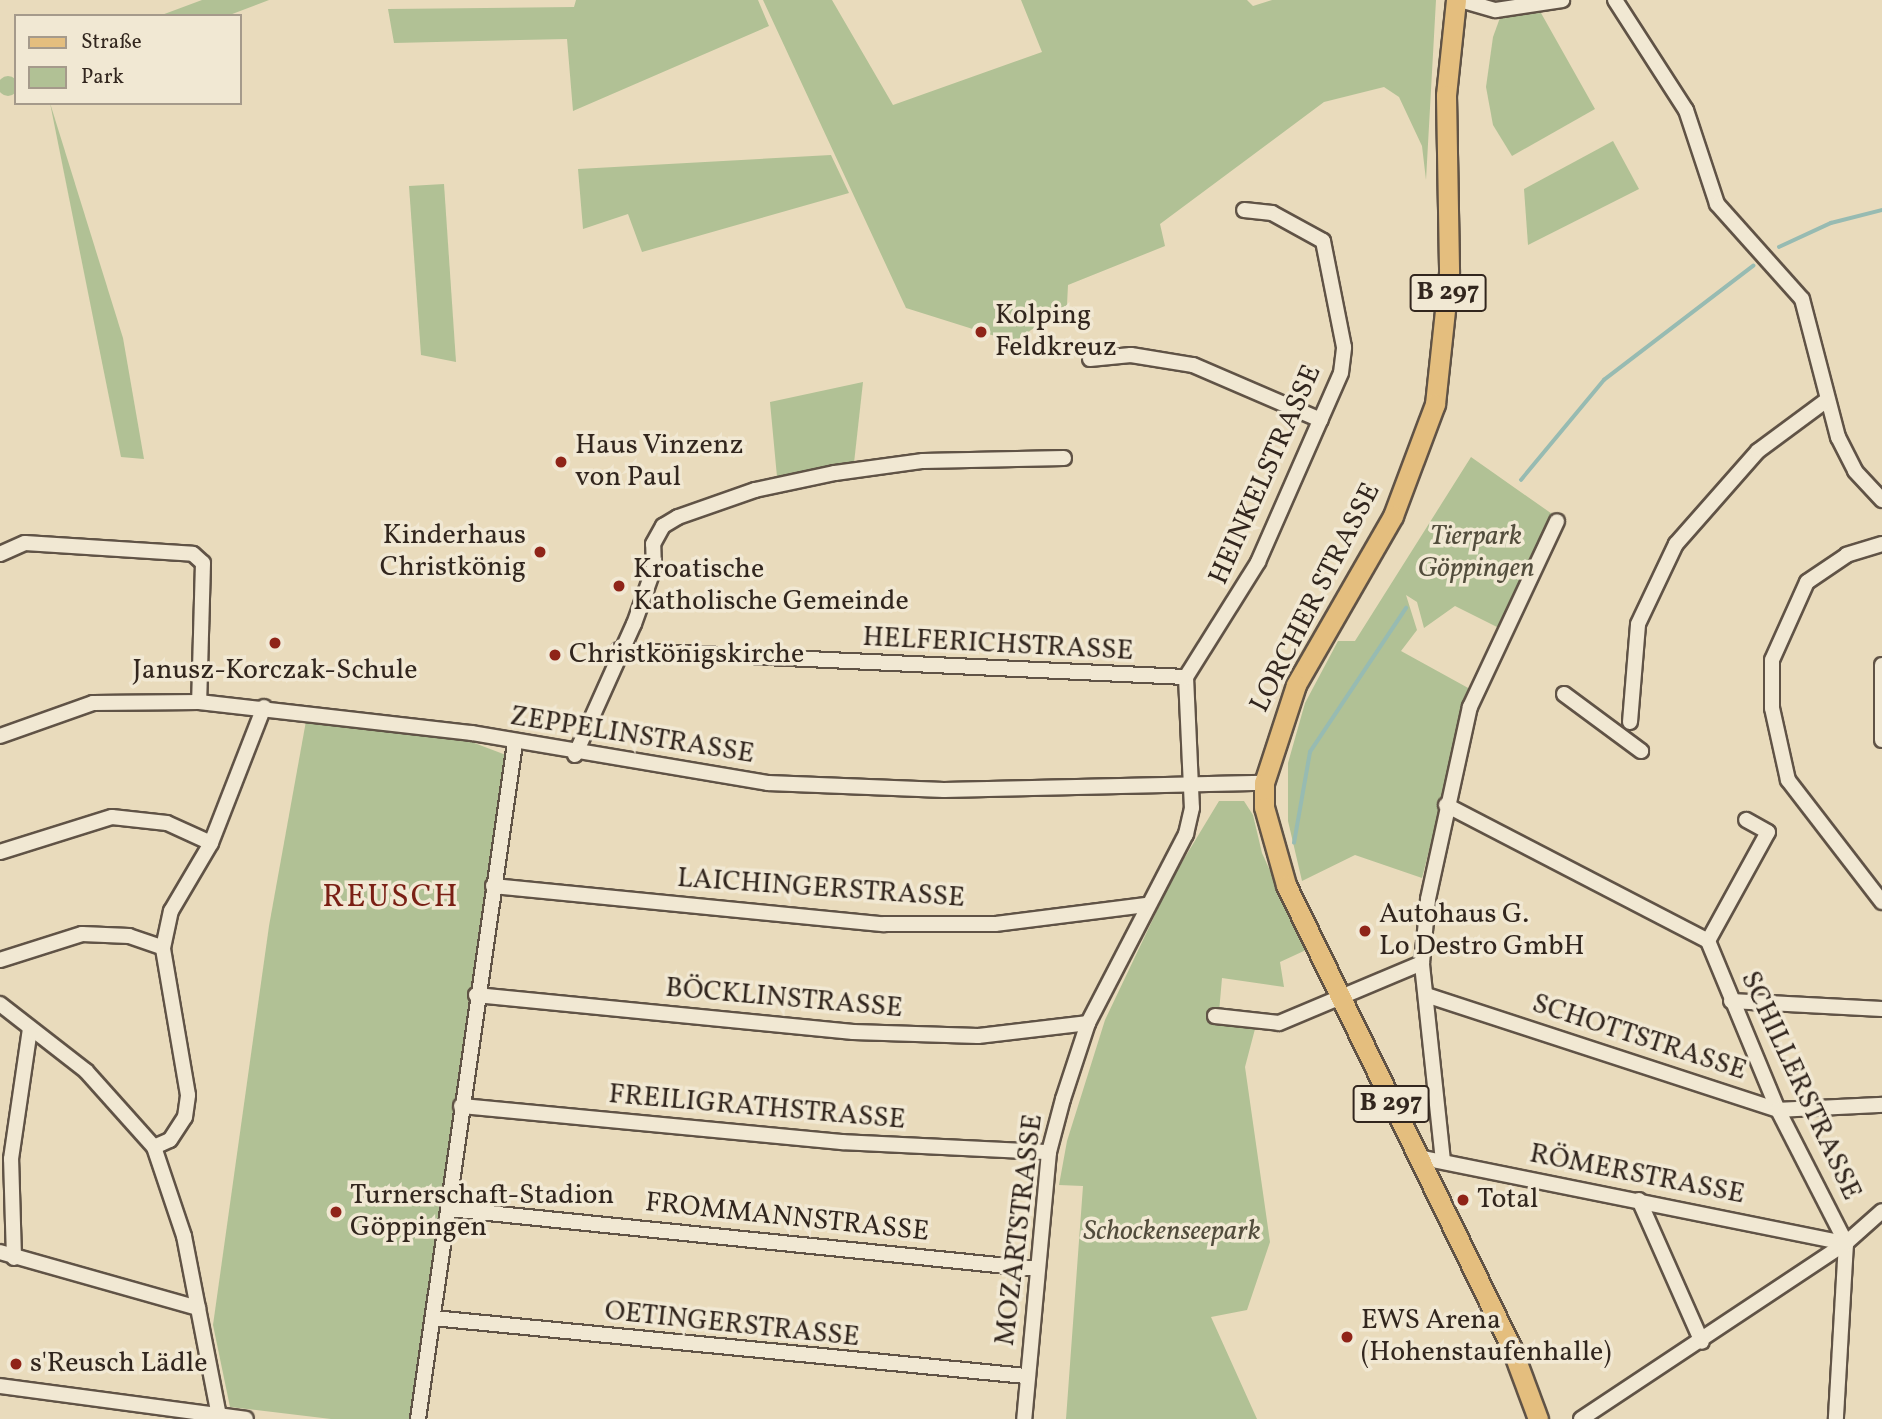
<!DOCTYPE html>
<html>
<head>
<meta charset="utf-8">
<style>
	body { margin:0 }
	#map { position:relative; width:1882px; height:1419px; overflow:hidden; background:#e9dbbc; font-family:Vollkorn,serif }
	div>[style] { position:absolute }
	.green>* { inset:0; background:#b1c195 }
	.round { border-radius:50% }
	.stream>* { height:3.5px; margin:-1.75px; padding:0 1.75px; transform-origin:1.75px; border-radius:1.75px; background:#97bbb2 }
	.roads { filter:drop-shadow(2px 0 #605346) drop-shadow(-2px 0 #605346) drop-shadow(0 2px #605346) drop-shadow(0 -2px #605346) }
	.minor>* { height:14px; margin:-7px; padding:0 7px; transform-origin:7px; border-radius:7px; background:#f1e8d3 }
	.major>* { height:19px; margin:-9.5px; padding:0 9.5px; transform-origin:9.5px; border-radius:9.5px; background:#e4be7e }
	.dots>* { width:19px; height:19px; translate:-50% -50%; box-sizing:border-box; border:4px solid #f1e8d3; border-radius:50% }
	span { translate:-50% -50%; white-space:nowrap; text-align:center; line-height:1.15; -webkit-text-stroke:7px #f1e8d3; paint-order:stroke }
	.shield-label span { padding:2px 5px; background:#f1e8d3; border:2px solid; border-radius:5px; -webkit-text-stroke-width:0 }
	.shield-label { font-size:26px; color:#32261e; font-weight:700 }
	.poi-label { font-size:28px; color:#32261e }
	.left { translate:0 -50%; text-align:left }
	.right { translate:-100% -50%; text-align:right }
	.street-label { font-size:28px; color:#32261e }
	.park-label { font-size:28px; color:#524d3c; font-style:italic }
	.quarter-label { font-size:32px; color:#7a1f14; letter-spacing:2px }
	.legend { position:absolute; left:14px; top:14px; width:228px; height:91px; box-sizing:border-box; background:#f1e8d3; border:2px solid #a59a8b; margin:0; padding:9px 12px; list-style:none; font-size:21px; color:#32261e }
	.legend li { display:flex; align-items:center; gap:14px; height:35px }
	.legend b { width:35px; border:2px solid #a59a8b }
</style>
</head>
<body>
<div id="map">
	<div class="green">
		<div style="clip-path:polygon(202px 0,269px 0,227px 16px,159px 16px)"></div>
		<div style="clip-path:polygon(576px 0,758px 0,769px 26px,573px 111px,567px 39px,394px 43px,388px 9px,574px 7px)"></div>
		<div style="clip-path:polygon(763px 0,832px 0,893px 105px,1042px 52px,1021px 0,1247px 0,1253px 6px,1272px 0,1436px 0,1426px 180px,1422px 146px,1399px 97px,1384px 87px,1324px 102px,1160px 224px,1165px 246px,1068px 285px,1067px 305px,1014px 342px,906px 308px)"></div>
		<div style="clip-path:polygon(1541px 13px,1595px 109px,1512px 156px,1493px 125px,1486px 87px,1493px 37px,1501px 15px)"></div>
		<div class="round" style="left:-2px;top:76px;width:20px;height:20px"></div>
		<div style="clip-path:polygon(50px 103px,123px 338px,144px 459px,121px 457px)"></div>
		<div style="clip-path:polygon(1613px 141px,1639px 189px,1528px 245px,1524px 189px)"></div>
		<div style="clip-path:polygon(831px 155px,849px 193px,642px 252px,628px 214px,583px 229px,578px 169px)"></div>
		<div style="clip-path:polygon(444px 184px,456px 362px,421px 355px,409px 186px)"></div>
		<div style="clip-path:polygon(863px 382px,854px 463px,777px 477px,770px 402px)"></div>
		<div style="clip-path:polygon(1471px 457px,1555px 516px,1499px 628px,1455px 606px,1424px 628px,1417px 602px,1406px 595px,1417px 630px,1401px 651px,1470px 689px,1422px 878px,1355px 855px,1302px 881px,1288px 821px,1288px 763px,1305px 703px,1338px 641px,1355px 641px)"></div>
		<div style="clip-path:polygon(306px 721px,469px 741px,506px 755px,414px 1419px,331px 1419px,230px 1407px,213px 1325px,269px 926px)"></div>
		<div style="clip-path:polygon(1219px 801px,1244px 801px,1253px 815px,1262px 853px,1306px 950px,1280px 962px,1284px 987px,1222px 978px,1218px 1024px,1255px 1029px,1245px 1067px,1270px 1242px,1247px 1310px,1211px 1317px,1257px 1419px,1066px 1419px,1083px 1186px,1059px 1185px,1067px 1141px,1105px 1020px,1173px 877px)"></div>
	</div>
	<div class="stream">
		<div style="left:1779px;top:247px;width:57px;rotate:-24.8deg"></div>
		<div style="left:1831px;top:223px;width:53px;rotate:-14.3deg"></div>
		<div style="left:1521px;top:480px;width:130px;rotate:-50.3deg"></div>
		<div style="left:1604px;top:380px;width:188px;rotate:-37.4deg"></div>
		<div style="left:1294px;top:843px;width:92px;rotate:-80deg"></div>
		<div style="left:1310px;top:752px;width:173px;rotate:-56.3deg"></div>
	</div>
	<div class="roads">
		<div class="minor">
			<div style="left:1460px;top:0;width:37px;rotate:16deg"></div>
			<div style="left:1496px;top:10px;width:67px;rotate:-8.6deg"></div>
			<div style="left:1615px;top:0;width:131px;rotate:57.2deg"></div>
			<div style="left:1686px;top:110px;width:99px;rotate:71.7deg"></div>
			<div style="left:1717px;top:204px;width:127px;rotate:48.2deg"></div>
			<div style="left:1802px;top:299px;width:143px;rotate:75.4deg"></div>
			<div style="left:1838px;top:437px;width:38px;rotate:63deg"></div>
			<div style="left:1855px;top:471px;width:40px;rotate:47deg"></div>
			<div style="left:1090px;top:359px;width:41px;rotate:-5.6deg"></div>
			<div style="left:1131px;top:355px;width:63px;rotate:9.2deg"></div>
			<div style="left:1193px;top:365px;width:139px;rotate:23.3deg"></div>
			<div style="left:1882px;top:544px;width:37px;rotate:163deg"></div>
			<div style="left:1847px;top:555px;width:48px;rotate:146deg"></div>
			<div style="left:1807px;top:582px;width:85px;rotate:114.2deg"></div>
			<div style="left:1772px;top:660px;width:48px;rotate:90deg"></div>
			<div style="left:1772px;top:708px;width:74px;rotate:77.5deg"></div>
			<div style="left:1788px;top:780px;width:154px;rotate:52.4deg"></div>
			<div style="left:0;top:554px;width:27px;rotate:-24deg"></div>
			<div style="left:25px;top:543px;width:168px;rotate:3.7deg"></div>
			<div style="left:193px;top:554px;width:13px;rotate:42deg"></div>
			<div style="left:203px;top:563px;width:139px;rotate:91.6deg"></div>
			<div style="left:619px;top:650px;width:568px;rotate:2.73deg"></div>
			<div style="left:1186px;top:677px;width:131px;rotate:87.4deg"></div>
			<div style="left:1192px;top:808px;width:27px;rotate:103deg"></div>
			<div style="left:1186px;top:834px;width:213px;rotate:117.4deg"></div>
			<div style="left:1088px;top:1023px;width:80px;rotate:108.2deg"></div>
			<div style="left:1063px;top:1099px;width:55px;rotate:104.8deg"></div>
			<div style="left:1049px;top:1152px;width:268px;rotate:95.3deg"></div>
			<div style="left:1882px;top:665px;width:75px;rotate:90deg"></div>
			<div style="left:1186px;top:677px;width:136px;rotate:-57.9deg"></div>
			<div style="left:1258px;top:562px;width:206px;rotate:-66.3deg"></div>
			<div style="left:1341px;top:373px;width:26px;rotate:-83deg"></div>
			<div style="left:1344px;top:347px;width:108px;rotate:-101.2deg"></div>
			<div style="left:1323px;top:241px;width:58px;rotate:-151.2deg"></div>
			<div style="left:1272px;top:213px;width:28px;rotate:-174deg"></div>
			<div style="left:1564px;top:694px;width:96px;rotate:36.5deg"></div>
			<div style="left:1630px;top:722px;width:98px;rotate:-85.3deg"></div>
			<div style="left:1638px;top:624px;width:89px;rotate:-64.6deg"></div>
			<div style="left:1676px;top:544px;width:124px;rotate:-48.6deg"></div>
			<div style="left:1758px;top:451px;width:86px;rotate:-36.5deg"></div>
			<div style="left:0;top:736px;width:99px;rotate:-19.5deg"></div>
			<div style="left:93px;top:703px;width:106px;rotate:-0.5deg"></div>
			<div style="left:199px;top:702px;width:275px;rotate:6.5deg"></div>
			<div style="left:472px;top:733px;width:300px;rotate:9.6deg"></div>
			<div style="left:768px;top:783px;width:176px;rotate:2.3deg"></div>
			<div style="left:944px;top:790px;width:320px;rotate:-1.3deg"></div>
			<div style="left:575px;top:755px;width:144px;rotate:-65.8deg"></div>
			<div style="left:634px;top:624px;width:59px;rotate:-70.3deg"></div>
			<div style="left:654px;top:568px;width:24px;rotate:-92deg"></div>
			<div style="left:653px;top:544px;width:21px;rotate:-61deg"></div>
			<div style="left:663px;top:526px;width:17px;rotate:-31deg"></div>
			<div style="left:678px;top:517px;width:82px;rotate:-19.3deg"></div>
			<div style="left:755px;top:490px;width:82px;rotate:-12deg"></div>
			<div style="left:835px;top:473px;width:89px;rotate:-7.8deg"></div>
			<div style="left:923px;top:461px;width:141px;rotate:-1.2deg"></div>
			<div style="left:1446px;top:805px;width:295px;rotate:27.4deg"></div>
			<div style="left:1708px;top:941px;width:183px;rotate:67.5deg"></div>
			<div style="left:1778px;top:1110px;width:149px;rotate:62.9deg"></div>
			<div style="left:1846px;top:1243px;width:176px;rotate:93.3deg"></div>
			<div style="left:0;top:852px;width:117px;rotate:-17.4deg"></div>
			<div style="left:112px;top:817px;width:55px;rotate:6.2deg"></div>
			<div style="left:167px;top:823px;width:48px;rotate:24.4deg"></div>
			<div style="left:493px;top:886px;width:393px;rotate:5.6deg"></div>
			<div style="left:884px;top:924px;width:111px"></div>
			<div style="left:995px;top:924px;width:152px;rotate:-7.2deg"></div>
			<div style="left:1708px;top:941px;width:124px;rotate:-61.2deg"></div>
			<div style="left:1768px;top:832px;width:25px;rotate:-151deg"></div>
			<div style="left:0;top:960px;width:86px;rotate:-17.6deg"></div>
			<div style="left:82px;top:934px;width:47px;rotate:2.4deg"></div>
			<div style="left:129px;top:936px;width:36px;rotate:19deg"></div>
			<div style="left:476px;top:995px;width:379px;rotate:5.6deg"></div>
			<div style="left:853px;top:1032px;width:125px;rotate:1.8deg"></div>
			<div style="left:978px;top:1036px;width:111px;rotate:-6.7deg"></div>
			<div style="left:1426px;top:995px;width:370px;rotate:18.1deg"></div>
			<div style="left:1778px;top:1110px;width:104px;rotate:-2.8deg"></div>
			<div style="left:1731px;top:1001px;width:151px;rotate:3deg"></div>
			<div style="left:0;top:1004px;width:109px;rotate:37.9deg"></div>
			<div style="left:86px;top:1071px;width:102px;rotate:48.2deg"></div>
			<div style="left:154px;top:1147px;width:94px;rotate:71.4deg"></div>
			<div style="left:184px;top:1236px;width:183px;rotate:79deg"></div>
			<div style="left:1215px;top:1016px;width:64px;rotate:6.2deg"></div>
			<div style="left:1279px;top:1023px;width:155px;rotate:-22.8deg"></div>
			<div style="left:461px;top:1106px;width:383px;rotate:5.4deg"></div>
			<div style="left:842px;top:1142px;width:207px;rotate:2.8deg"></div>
			<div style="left:154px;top:1147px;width:17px;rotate:-24deg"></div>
			<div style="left:170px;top:1140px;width:27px;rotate:-57deg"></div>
			<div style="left:185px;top:1117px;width:22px;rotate:-82deg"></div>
			<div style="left:188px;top:1095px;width:149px;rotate:-99.7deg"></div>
			<div style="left:163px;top:948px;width:38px;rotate:-78deg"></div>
			<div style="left:171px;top:911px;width:79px;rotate:-59.5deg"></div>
			<div style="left:211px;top:843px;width:146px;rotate:-68.7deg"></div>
			<div style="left:1418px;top:1157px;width:437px;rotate:11.4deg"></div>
			<div style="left:1443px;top:1161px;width:199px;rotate:-96.1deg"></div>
			<div style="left:1422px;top:963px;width:64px;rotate:-84.6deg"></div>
			<div style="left:1428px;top:899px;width:197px;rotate:-77.7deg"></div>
			<div style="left:1470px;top:707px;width:205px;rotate:-64.9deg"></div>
			<div style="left:1639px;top:1200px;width:155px;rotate:66.1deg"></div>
			<div style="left:449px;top:1209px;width:591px;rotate:5.83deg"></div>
			<div style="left:0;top:1252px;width:206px;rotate:15.8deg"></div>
			<div style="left:14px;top:1258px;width:99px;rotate:-91.7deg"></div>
			<div style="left:11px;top:1159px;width:131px;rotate:-81.7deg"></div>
			<div style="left:433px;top:1318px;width:596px;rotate:5.59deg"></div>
			<div style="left:0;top:1386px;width:248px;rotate:7.6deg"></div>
			<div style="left:418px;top:1419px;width:683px;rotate:-81.83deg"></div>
			<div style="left:1581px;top:1419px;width:318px;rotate:-33.6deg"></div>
			<div style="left:1846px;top:1243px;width:48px;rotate:-41.6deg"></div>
		</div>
		<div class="major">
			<div style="left:1456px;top:0;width:96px;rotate:96deg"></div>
			<div style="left:1446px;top:95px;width:178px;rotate:89deg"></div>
			<div style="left:1449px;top:273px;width:132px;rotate:96.1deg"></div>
			<div style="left:1435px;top:404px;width:120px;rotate:110.6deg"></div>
			<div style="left:1393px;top:516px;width:195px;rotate:119.9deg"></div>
			<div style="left:1296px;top:685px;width:103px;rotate:108.1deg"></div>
			<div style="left:1264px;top:783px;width:24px;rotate:90deg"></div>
			<div style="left:1264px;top:807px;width:81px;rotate:74.2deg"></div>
			<div style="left:1286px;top:885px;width:516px;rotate:64.03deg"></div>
			<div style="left:1512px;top:1349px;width:75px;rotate:69.6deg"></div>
		</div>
	</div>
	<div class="dots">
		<div style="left:981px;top:332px;background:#8f2418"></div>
		<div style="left:561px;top:462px;background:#8f2418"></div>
		<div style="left:540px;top:552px;background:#8f2418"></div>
		<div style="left:619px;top:586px;background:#8f2418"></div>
		<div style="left:275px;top:643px;background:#8f2418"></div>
		<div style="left:555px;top:655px;background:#8f2418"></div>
		<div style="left:1365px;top:931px;background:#8f2418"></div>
		<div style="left:1463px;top:1200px;background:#8f2418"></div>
		<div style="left:336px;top:1212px;background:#8f2418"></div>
		<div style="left:1347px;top:1337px;background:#8f2418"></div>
		<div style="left:16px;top:1364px;background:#8f2418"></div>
	</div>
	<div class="shield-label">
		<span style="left:1448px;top:293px">B 297</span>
		<span style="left:1391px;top:1104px">B 297</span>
	</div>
	<div class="poi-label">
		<span class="left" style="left:995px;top:332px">Kolping<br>Feldkreuz</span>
		<span class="left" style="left:575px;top:462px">Haus Vinzenz<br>von Paul</span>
		<span class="right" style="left:526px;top:552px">Kinderhaus<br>Christkönig</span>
		<span class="left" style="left:633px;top:586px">Kroatische<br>Katholische Gemeinde</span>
		<span class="left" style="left:569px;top:655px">Christkönigskirche</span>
		<span style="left:275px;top:671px">Janusz-Korczak-Schule</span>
		<span class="left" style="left:1379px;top:931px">Autohaus G.<br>Lo Destro GmbH</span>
		<span class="left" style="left:350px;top:1212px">Turnerschaft-Stadion<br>Göppingen</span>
		<span class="left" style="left:1477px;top:1200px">Total</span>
		<span class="left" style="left:1361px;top:1337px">EWS Arena<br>(Hohenstaufenhalle)</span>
		<span class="left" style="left:30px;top:1364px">s'Reusch Lädle</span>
	</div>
	<div class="street-label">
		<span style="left:1266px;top:475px;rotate:-66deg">HEINKELSTRASSE</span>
		<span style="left:1316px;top:598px;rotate:-63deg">LORCHER STRASSE</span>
		<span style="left:998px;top:645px;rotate:3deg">HELFERICHSTRASSE</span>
		<span style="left:632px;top:736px;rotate:9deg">ZEPPELINSTRASSE</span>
		<span style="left:821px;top:889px;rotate:4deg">LAICHINGERSTRASSE</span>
		<span style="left:784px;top:999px;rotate:5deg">BÖCKLINSTRASSE</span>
		<span style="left:1639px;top:1038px;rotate:18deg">SCHOTTSTRASSE</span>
		<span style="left:1800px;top:1086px;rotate:65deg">SCHILLERSTRASSE</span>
		<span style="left:757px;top:1108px;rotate:5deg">FREILIGRATHSTRASSE</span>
		<span style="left:1637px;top:1175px;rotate:11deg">RÖMERSTRASSE</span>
		<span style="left:787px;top:1218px;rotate:6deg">FROMMANNSTRASSE</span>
		<span style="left:1020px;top:1230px;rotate:-83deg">MOZARTSTRASSE</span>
		<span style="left:732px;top:1325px;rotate:6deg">OETINGERSTRASSE</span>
	</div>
	<div class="park-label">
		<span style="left:1476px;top:553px">Tierpark<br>Göppingen</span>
		<span style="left:1172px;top:1232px">Schockenseepark</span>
	</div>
	<div class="quarter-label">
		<span style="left:391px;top:898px">REUSCH</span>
	</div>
	<ul class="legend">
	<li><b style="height:9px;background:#e4be7e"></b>Straße</li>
	<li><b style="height:19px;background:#b1c195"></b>Park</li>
	</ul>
</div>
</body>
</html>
